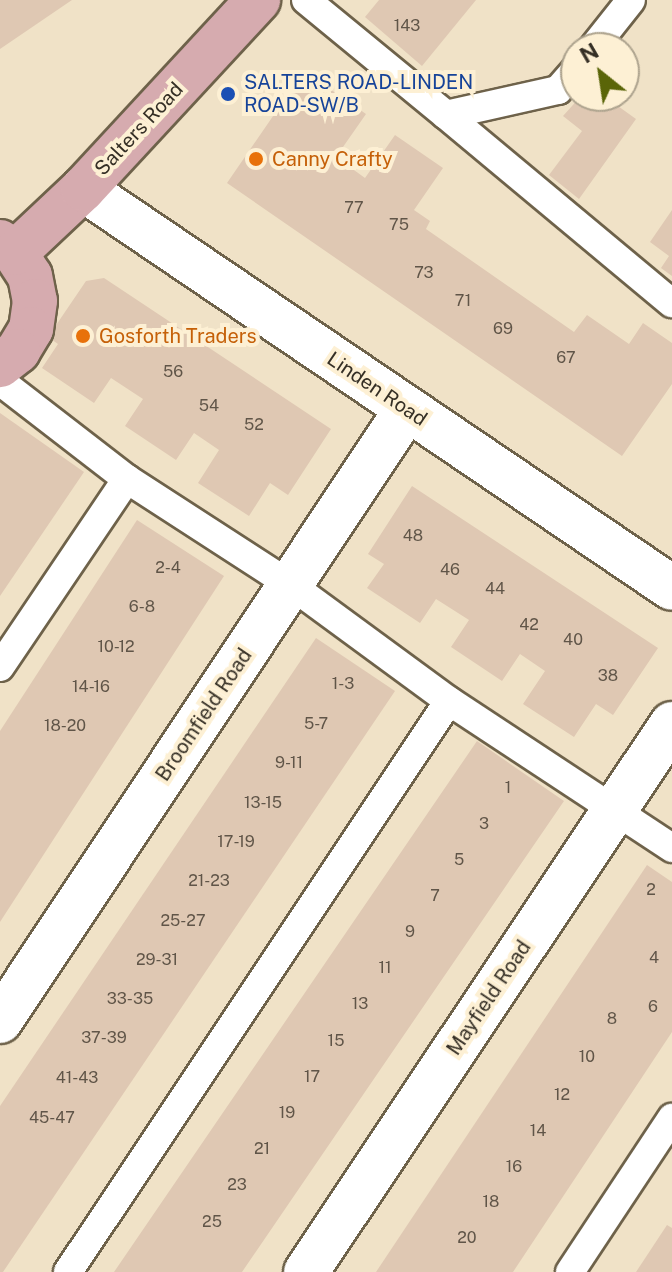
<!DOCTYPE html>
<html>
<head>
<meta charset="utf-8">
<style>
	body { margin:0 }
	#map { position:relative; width:672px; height:1272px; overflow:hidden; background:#f0e2c7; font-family:"Public Sans",sans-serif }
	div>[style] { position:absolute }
	.building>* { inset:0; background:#dfc8b3 }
	.roads { filter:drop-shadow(2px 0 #6e624a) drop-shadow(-2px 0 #6e624a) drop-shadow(0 2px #6e624a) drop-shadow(0 -2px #6e624a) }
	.service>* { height:28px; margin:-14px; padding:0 14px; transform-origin:14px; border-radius:14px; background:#fff }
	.minor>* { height:44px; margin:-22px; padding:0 22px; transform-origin:22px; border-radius:22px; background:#fff }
	.primary>* { height:44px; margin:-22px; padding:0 22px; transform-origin:22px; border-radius:22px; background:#d6abaf }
	.dots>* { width:22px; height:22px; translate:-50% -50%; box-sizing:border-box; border:4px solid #fdf0d4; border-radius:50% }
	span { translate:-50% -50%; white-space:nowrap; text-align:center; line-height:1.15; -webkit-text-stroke:8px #fdf0d4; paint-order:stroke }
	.number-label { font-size:16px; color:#605548 }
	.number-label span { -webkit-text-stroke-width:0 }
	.transit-label { font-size:20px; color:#164399 }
	.left { translate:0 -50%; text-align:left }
	.street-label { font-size:20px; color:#352f25 }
	.food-label { font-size:20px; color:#c56008 }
	.north { position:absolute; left:560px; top:32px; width:80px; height:80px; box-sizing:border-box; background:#fdf0d4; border:2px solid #ada38e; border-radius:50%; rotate:330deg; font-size:22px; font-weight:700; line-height:32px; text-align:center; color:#352f25 }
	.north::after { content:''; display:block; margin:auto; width:28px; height:36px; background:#5a6508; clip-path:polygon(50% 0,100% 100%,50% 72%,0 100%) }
</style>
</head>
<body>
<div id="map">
	<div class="building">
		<div style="clip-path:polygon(0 0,72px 0,0 49px)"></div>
		<div style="clip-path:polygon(379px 0,476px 0,422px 66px,365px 17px)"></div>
		<div style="clip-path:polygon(304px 71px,366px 114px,336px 157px,365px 178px,395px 135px,443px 168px,414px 210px,430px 221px,426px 229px,574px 332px,587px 315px,629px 344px,643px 323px,672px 343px,672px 384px,622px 456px,227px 183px)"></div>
		<div style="clip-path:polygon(581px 96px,604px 96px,636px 119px,579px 199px,549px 175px,582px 131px,563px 116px)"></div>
		<div style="clip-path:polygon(672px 210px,672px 276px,661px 268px,669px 256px,650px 242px)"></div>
		<div style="clip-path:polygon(104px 278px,331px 429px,288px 495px,270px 483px,249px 516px,198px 483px,219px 450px,194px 433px,176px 460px,125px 426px,143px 399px,111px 378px,94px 403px,42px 368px,58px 344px,48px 337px,86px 281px)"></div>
		<div style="clip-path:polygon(0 413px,84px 472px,0 596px)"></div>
		<div style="clip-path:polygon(412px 486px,658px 648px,613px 715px,596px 704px,574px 737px,523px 704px,545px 671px,520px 654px,502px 681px,451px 647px,469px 620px,436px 599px,420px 623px,367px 588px,384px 564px,368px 554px)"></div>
		<div style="clip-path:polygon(137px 520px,224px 576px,0 922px,0 731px)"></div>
		<div style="clip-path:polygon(316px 638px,395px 691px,3px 1272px,0 1272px,0 1106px)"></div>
		<div style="clip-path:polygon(477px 741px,564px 801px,367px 1089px,242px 1272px,114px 1272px)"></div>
		<div style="clip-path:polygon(647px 865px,672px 882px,672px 1032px,621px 1109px,513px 1272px,376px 1272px)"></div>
		<div style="clip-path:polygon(667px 1225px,672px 1228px,672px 1272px,636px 1272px)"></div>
	</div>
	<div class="roads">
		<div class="service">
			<div style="left:306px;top:0;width:181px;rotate:39.4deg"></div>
			<div style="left:446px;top:115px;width:115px;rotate:-12.6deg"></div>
			<div style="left:558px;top:90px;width:28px;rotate:-49deg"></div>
			<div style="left:593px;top:48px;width:61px;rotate:-51.6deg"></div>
			<div style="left:446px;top:115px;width:294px;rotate:39.8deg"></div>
			<div style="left:0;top:381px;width:160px;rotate:37.7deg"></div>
			<div style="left:127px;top:479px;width:195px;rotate:32.9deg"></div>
			<div style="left:291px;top:585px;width:196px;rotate:36.3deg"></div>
			<div style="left:449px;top:701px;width:267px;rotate:33.4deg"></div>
			<div style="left:0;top:667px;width:227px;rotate:-56deg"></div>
			<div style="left:68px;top:1272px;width:686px;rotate:-56.29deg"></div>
			<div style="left:570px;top:1272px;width:185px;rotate:-56.5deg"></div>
		</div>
		<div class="minor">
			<div style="left:83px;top:189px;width:711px;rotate:34.11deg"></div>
			<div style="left:0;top:1021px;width:735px;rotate:-56.37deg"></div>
			<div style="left:306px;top:1272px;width:659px;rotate:-56.26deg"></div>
		</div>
		<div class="primary">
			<div style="left:0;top:242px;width:19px;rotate:36deg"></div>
			<div style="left:15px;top:253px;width:27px;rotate:57deg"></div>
			<div style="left:30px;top:276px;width:25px;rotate:79deg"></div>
			<div style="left:35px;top:301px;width:28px;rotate:98deg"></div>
			<div style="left:31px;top:329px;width:26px;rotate:121deg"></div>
			<div style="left:18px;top:351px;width:23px;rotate:142deg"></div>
			<div style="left:15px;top:253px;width:93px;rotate:-43.3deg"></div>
			<div style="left:83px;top:189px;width:258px;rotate:-47.2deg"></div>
		</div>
	</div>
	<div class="dots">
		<div style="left:228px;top:94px;background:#1a4fb4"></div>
		<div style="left:256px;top:159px;background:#e8710a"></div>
		<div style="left:83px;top:336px;background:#e8710a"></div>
	</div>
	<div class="number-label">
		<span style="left:407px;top:26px">143</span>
		<span style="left:354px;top:208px">77</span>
		<span style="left:399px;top:225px">75</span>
		<span style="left:424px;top:273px">73</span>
		<span style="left:463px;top:301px">71</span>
		<span style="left:503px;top:329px">69</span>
		<span style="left:566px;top:358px">67</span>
		<span style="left:173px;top:372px">56</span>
		<span style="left:209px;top:406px">54</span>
		<span style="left:254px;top:425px">52</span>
		<span style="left:413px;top:536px">48</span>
		<span style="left:168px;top:568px">2-4</span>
		<span style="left:450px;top:570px">46</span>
		<span style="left:495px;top:589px">44</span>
		<span style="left:142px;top:607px">6-8</span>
		<span style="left:529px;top:625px">42</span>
		<span style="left:573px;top:640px">40</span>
		<span style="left:116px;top:647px">10-12</span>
		<span style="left:608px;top:676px">38</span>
		<span style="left:343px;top:684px">1-3</span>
		<span style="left:91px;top:687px">14-16</span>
		<span style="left:316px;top:724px">5-7</span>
		<span style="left:65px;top:726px">18-20</span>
		<span style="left:289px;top:763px">9-11</span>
		<span style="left:508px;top:788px">1</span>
		<span style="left:263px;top:803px">13-15</span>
		<span style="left:484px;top:824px">3</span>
		<span style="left:236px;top:842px">17-19</span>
		<span style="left:459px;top:860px">5</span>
		<span style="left:209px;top:881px">21-23</span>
		<span style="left:651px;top:890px">2</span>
		<span style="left:435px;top:896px">7</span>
		<span style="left:183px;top:921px">25-27</span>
		<span style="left:410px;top:932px">9</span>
		<span style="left:654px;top:958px">4</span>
		<span style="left:157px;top:960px">29-31</span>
		<span style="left:385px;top:968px">11</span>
		<span style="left:130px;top:999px">33-35</span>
		<span style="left:360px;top:1004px">13</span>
		<span style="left:653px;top:1007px">6</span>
		<span style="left:612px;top:1019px">8</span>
		<span style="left:104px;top:1038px">37-39</span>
		<span style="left:336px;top:1041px">15</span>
		<span style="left:587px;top:1057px">10</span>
		<span style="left:312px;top:1077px">17</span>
		<span style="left:77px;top:1078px">41-43</span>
		<span style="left:562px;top:1095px">12</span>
		<span style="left:287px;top:1113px">19</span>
		<span style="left:52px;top:1118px">45-47</span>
		<span style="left:538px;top:1131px">14</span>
		<span style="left:262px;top:1149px">21</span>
		<span style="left:514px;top:1167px">16</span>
		<span style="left:237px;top:1185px">23</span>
		<span style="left:491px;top:1202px">18</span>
		<span style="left:212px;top:1222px">25</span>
		<span style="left:467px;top:1238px">20</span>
	</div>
	<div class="transit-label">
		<span class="left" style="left:244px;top:94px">SALTERS ROAD-LINDEN<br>ROAD-SW/B</span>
	</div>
	<div class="street-label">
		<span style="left:139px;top:129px;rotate:-47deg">Salters Road</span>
		<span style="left:377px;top:389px;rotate:34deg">Linden Road</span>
		<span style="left:204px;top:715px;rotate:-56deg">Broomfield Road</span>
		<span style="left:489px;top:998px;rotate:-56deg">Mayfield Road</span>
	</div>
	<div class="food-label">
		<span class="left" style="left:272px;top:159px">Canny Crafty</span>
		<span class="left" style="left:99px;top:336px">Gosforth Traders</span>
	</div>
	<div class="north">N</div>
</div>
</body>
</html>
